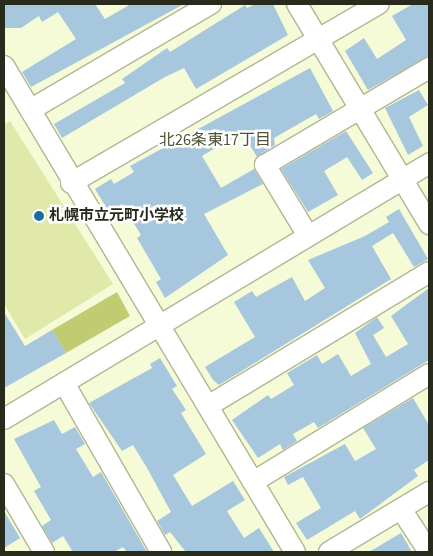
<!DOCTYPE html>
<html>
<head>
<meta charset="utf-8">
<style>
	body { margin:0 }
	#map { position:relative; width:433px; height:556px; overflow:hidden; background:#f5fbd6; font-family:"Source Sans 3","Noto Sans JP",sans-serif }
	div>[style] { position:absolute }
	.green>* { inset:0; background:#e0e9aa }
	.water>* { inset:0; background:#c1cb71 }
	.building>* { inset:0; background:#a7c7de }
	.roads { filter:drop-shadow(1px 0 #b1b694) drop-shadow(-1px 0 #b1b694) drop-shadow(0 1px #b1b694) drop-shadow(0 -1px #b1b694) }
	.minor>* { height:20px; margin:-10px; padding:0 10px; transform-origin:10px; border-radius:10px; background:#fff }
	.dots>* { width:14px; height:14px; translate:-50% -50%; box-sizing:border-box; border:2px solid #fff; border-radius:50% }
	span { translate:-50% -50%; white-space:nowrap; text-align:center; line-height:1.15; -webkit-text-stroke:5px #fff; paint-order:stroke }
	.poi-label { font-size:15px; color:#282a1c; font-weight:700 }
	.left { translate:0 -50%; text-align:left }
	.neighbourhood-label { font-size:16px; color:#4f5335 }
	.frame { position:absolute; inset:0; border:5px solid #282a1c; pointer-events:none }
</style>
</head>
<body>
<div id="map">
	<div class="green">
		<div style="clip-path:polygon(10px 121px,113px 284px,25px 339px,4px 304px,4px 125px)"></div>
	</div>
	<div class="water">
		<div style="clip-path:polygon(117px 292px,130px 316px,66px 353px,52px 330px)"></div>
	</div>
	<div class="building">
		<div style="clip-path:polygon(4px 4px,95px 4px,105px 19px,131px 4px,184px 4px,31px 87px,22px 72px,76px 39px,58px 12px,42px 22px,39px 16px,21px 28px,4px 28px)"></div>
		<div style="clip-path:polygon(255px 4px,273px 4px,288px 35px,196px 89px,184px 68px,165px 77px,62px 138px,54px 124px,125px 83px,122px 79px,167px 48px,170px 52px,245px 5px,247px 8px)"></div>
		<div style="clip-path:polygon(413px 4px,429px 4px,429px 56px,368px 90px,345px 51px,364px 38px,377px 59px,406px 40px,392px 16px)"></div>
		<div style="clip-path:polygon(310px 68px,333px 111px,319px 119px,316px 114px,274px 138px,275px 145px,257px 157px,242px 132px,202px 156px,221px 188px,254px 169px,263px 184px,204px 214px,228px 255px,165px 298px,156px 282px,161px 279px,137px 238px,141px 235px,122px 204px,109px 212px,95px 189px,111px 179px,114px 184px,134px 172px,130px 166px)"></div>
		<div style="clip-path:polygon(419px 90px,428px 105px,409px 117px,423px 146px,408px 155px,385px 108px)"></div>
		<div style="clip-path:polygon(346px 131px,373px 173px,362px 180px,347px 157px,344px 159px,324px 171px,338px 195px,308px 212px,281px 169px)"></div>
		<div style="clip-path:polygon(399px 209px,428px 259px,414px 267px,393px 233px,372px 246px,391px 279px,219px 385px,213px 380px,205px 367px,255px 337px,234px 302px,252px 291px,256px 297px,292px 277px,305px 301px,325px 288px,308px 260px,365px 236px,389px 222px,386px 217px)"></div>
		<div style="clip-path:polygon(429px 288px,429px 360px,318px 428px,314px 422px,293px 434px,297px 441px,283px 450px,280px 444px,258px 458px,232px 420px,268px 395px,271px 399px,294px 385px,287px 373px,317px 355px,322px 364px,338px 354px,351px 376px,371px 364px,355px 333px,377px 317px,384px 328px,373px 335px,386px 357px,408px 344px,391px 316px)"></div>
		<div style="clip-path:polygon(4px 312px,25px 346px,52px 330px,66px 353px,4px 388px)"></div>
		<div style="clip-path:polygon(160px 358px,177px 386px,172px 389px,186px 410px,181px 413px,206px 454px,173px 475px,192px 506px,233px 481px,245px 500px,227px 511px,244px 538px,259px 528px,274px 552px,186px 552px,170px 532px,165px 535px,157px 521px,171px 512px,147px 468px,133px 445px,122px 451px,89px 403px,152px 368px,150px 364px)"></div>
		<div style="clip-path:polygon(413px 398px,429px 425px,429px 460px,414px 470px,418px 476px,360px 519px,355px 511px,307px 540px,296px 523px,321px 508px,303px 477px,288px 485px,284px 477px,345px 444px,355px 461px,376px 449px,363px 428px)"></div>
		<div style="clip-path:polygon(54px 420px,62px 434px,75px 427px,85px 444px,76px 449px,93px 477px,101px 472px,147px 552px,127px 552px,123px 547px,114px 552px,73px 552px,63px 536px,52px 543px,42px 526px,51px 520px,34px 491px,41px 487px,14px 439px)"></div>
		<div style="clip-path:polygon(4px 511px,20px 538px,4px 548px)"></div>
		<div style="clip-path:polygon(401px 533px,412px 552px,369px 552px)"></div>
	</div>
	<div class="roads">
		<div class="minor">
			<div style="left:297px;top:4px;width:257px;rotate:59deg"></div>
			<div style="left:4px;top:66px;width:566px;rotate:59.09deg"></div>
			<div style="left:30px;top:110px;width:210px;rotate:-30.4deg"></div>
			<div style="left:71px;top:183px;width:356px;rotate:-30.2deg"></div>
			<div style="left:307px;top:234px;width:81px;rotate:-121.3deg"></div>
			<div style="left:265px;top:165px;width:191px;rotate:-30.6deg"></div>
			<div style="left:64px;top:383px;width:195px;rotate:60.1deg"></div>
			<div style="left:208px;top:406px;width:258px;rotate:-31.2deg"></div>
			<div style="left:4px;top:419px;width:496px;rotate:-31deg"></div>
			<div style="left:253px;top:482px;width:206px;rotate:-31.5deg"></div>
			<div style="left:4px;top:484px;width:79px;rotate:59.5deg"></div>
			<div style="left:401px;top:509px;width:51px;rotate:56.9deg"></div>
			<div style="left:329px;top:552px;width:117px;rotate:-31deg"></div>
		</div>
	</div>
	<div class="dots">
		<div style="left:39px;top:216px;background:#186e9e"></div>
	</div>
	<div class="poi-label">
		<span class="left" style="left:49px;top:216px">札幌市立元町小学校</span>
	</div>
	<div class="neighbourhood-label">
		<span style="left:215px;top:140px">北26条東17丁目</span>
	</div>
	<div class="frame"></div>
</div>
</body>
</html>
